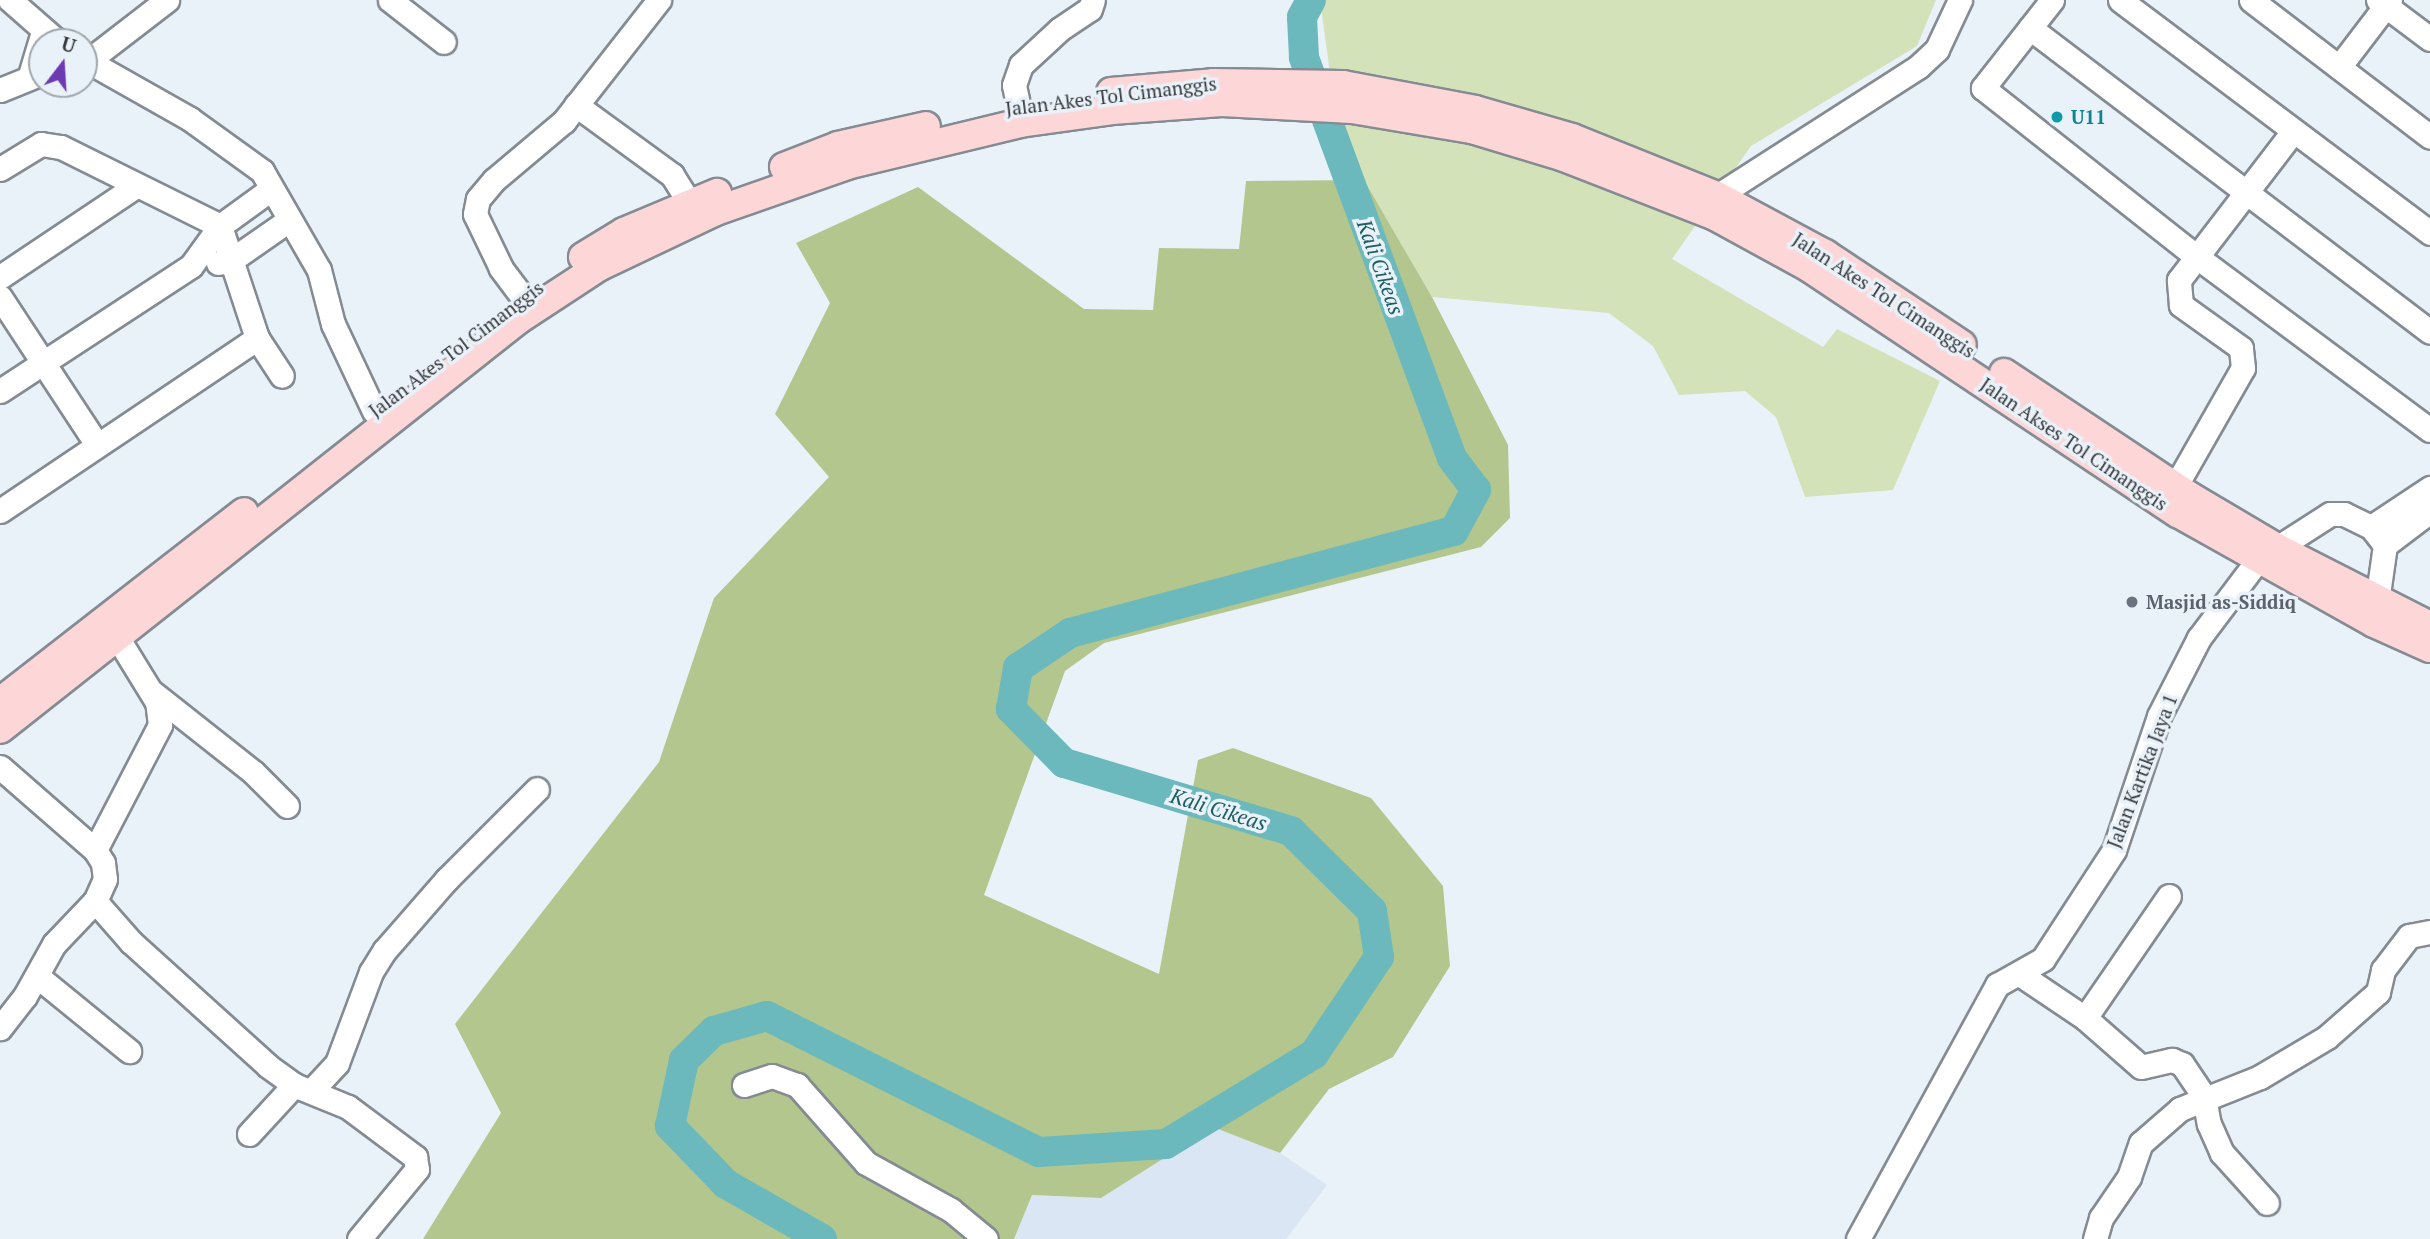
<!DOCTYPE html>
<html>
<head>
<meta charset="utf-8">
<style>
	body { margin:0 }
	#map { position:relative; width:2430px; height:1239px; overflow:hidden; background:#e9f1f9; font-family:"PT Serif",serif }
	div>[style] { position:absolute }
	.built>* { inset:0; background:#dae6f4 }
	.green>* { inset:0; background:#d4e2ba }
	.forest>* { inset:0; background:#b3c68e }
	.river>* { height:30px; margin:-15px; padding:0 15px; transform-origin:15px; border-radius:15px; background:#6bb9bd }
	.roads { filter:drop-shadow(2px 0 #848b92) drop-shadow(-2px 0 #848b92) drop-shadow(0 2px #848b92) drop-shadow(0 -2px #848b92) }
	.minor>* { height:23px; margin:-11.5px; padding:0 11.5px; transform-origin:11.5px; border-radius:11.5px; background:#fff }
	.major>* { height:28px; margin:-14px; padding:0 14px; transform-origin:14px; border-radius:14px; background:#fdd6d8 }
	.dots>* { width:19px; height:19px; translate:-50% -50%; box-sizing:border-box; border:4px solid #e9f1f9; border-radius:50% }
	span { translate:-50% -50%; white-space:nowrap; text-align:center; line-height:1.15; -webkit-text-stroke:7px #e9f1f9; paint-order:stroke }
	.street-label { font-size:19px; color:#36393c }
	.culture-label { font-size:19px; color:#0d838f; font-weight:700 }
	.left { translate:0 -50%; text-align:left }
	.worship-label { font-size:19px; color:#5b616d; font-weight:700 }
	.water-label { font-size:21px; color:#1d5f62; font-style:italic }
	.north { position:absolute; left:28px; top:28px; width:70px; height:70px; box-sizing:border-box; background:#e9f1f9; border:2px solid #a1a7ad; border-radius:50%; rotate:17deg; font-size:19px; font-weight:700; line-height:28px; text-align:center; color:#36393c }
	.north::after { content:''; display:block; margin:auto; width:24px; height:32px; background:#6d3ab2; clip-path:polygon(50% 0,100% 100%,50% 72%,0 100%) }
</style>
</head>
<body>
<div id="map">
	<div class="built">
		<div style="clip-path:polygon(1213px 1126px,1280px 1153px,1327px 1185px,1286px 1239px,1014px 1239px,1031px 1195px,1101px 1198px)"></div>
	</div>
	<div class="green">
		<div style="clip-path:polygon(1320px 0,1936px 0,1917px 46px,1751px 146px,1672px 259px,1823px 347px,1837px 329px,1940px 381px,1893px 490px,1805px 497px,1776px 417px,1745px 391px,1679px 395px,1653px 346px,1609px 313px,1432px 297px,1364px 180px,1333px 95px)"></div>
	</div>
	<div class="forest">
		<div style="clip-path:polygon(1364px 180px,1432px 297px,1508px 445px,1510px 518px,1481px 547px,1104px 643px,1065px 671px,984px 895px,1159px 974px,1198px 760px,1233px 748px,1371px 798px,1443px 886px,1450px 966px,1393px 1057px,1329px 1089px,1280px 1153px,1213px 1127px,1101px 1198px,1032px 1195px,1014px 1239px,423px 1239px,501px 1113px,455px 1024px,659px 762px,714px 598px,829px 477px,775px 414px,830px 303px,796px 243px,918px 187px,1084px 309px,1153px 310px,1159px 248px,1239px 249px,1246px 181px)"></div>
	</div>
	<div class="river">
		<div style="left:822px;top:1239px;width:111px;rotate:-150.2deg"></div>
		<div style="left:726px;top:1184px;width:81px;rotate:-134deg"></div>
		<div style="left:670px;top:1126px;width:67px;rotate:-78deg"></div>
		<div style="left:684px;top:1060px;width:42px;rotate:-44deg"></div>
		<div style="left:714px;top:1031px;width:55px;rotate:-15.8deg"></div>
		<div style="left:767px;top:1016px;width:304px;rotate:26.6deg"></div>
		<div style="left:1039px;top:1152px;width:127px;rotate:-3.6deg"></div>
		<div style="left:1166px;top:1144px;width:173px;rotate:-31.3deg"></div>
		<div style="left:1314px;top:1054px;width:117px;rotate:-56.2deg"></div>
		<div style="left:1379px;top:957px;width:47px;rotate:-98.7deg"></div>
		<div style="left:1372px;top:911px;width:114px;rotate:-135.4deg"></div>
		<div style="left:1291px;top:831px;width:237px;rotate:-163.3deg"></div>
		<div style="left:1064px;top:763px;width:76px;rotate:-134.5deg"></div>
		<div style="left:1011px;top:709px;width:42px;rotate:-80.3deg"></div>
		<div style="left:1018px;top:668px;width:63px;rotate:-33.9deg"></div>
		<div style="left:1070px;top:633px;width:397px;rotate:-14.9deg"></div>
		<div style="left:1454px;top:531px;width:47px;rotate:-61.8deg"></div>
		<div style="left:1476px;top:490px;width:40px;rotate:-127deg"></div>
		<div style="left:1452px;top:458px;width:427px;rotate:-110.3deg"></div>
		<div style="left:1304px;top:57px;width:40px;rotate:-92.9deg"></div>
		<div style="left:1302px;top:17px;width:19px;rotate:-62deg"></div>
	</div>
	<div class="roads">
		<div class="minor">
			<div style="left:10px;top:0;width:64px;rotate:41.2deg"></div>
			<div style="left:390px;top:0;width:68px;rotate:37.9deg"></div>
			<div style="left:2052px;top:0;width:112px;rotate:128.1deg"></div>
			<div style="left:1983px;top:88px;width:273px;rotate:38.3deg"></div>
			<div style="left:2197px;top:257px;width:290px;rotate:36.6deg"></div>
			<div style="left:2120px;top:0;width:388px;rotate:36.9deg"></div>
			<div style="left:2251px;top:0;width:225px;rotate:37.4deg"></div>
			<div style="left:2378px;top:0;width:65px;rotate:36.9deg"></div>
			<div style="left:2030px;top:28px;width:502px;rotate:37.23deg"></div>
			<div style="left:84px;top:59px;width:122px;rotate:29.5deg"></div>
			<div style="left:190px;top:119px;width:89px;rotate:35.8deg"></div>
			<div style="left:262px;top:171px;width:114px;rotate:60.1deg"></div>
			<div style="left:319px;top:270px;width:56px;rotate:75.5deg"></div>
			<div style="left:333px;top:324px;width:96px;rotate:64.8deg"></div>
			<div style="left:84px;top:64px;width:105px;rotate:-37.6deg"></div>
			<div style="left:2339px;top:67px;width:84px;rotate:-52.7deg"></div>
			<div style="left:30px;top:75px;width:45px;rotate:-73.2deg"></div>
			<div style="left:0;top:90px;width:45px;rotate:-22deg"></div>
			<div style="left:1018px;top:104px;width:19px;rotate:-102deg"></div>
			<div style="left:1014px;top:85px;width:21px;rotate:-71deg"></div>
			<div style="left:1021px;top:65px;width:53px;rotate:-42.7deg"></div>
			<div style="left:1060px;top:29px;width:36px;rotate:-34deg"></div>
			<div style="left:1090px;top:9px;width:9px;rotate:-72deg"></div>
			<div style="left:576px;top:105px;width:119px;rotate:36.1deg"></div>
			<div style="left:672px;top:175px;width:32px;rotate:58deg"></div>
			<div style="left:0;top:169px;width:48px;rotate:-31.4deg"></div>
			<div style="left:41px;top:144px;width:20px;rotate:9deg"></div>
			<div style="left:61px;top:147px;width:178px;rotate:26.4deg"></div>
			<div style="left:220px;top:226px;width:118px;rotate:71.7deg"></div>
			<div style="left:257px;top:338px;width:45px;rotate:56.7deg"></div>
			<div style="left:1717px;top:196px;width:239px;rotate:-32.7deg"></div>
			<div style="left:1918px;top:67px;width:26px;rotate:-43deg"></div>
			<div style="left:1937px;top:49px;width:54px;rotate:-64.9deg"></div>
			<div style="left:218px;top:263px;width:12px;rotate:-9deg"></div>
			<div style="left:230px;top:261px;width:72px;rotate:-34.8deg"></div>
			<div style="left:0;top:277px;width:164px;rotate:-33.8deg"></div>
			<div style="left:521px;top:295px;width:34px;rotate:-127deg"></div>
			<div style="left:501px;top:268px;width:60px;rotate:-115.7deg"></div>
			<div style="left:475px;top:214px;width:15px;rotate:-79deg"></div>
			<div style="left:478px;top:199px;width:25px;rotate:-50deg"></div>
			<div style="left:494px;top:180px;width:92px;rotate:-40.1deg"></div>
			<div style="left:564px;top:121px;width:154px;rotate:-51.9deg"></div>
			<div style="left:0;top:297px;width:175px;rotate:56.7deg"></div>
			<div style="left:0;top:391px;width:228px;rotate:-33.2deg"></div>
			<div style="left:191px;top:266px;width:49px;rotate:-54.1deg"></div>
			<div style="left:220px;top:226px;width:63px;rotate:-36deg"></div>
			<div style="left:2175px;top:487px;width:137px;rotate:-60.3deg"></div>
			<div style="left:2243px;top:368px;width:20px;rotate:-96deg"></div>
			<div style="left:2241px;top:348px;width:74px;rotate:-144.4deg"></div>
			<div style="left:2181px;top:305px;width:25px;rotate:-95deg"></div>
			<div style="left:2179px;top:280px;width:185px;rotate:-52.5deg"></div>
			<div style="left:0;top:511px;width:310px;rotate:-33.9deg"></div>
			<div style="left:2371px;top:527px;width:71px;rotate:-33.5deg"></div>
			<div style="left:2385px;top:545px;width:56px;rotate:-37.1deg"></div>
			<div style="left:2277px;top:548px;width:63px;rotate:-32.7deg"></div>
			<div style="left:2330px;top:514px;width:14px"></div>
			<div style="left:2344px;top:514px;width:30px;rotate:26deg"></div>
			<div style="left:2371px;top:527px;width:23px;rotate:52deg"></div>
			<div style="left:2385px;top:545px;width:57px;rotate:98.1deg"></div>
			<div style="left:153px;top:693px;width:127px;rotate:38.3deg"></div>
			<div style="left:253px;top:772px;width:48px;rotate:45deg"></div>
			<div style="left:0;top:767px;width:126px;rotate:41.1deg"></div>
			<div style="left:95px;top:850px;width:15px;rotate:58deg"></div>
			<div style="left:103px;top:863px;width:16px;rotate:83deg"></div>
			<div style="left:105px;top:879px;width:24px;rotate:114deg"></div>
			<div style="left:95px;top:901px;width:59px;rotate:133.6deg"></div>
			<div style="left:54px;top:944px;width:60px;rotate:119.1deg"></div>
			<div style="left:25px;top:996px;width:41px;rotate:128deg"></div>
			<div style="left:95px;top:850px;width:141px;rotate:-62.5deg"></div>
			<div style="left:160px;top:725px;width:23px;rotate:-97deg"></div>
			<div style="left:157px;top:702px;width:76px;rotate:-121.6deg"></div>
			<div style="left:95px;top:901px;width:55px;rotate:48.7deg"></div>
			<div style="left:131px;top:942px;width:185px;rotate:42.1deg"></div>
			<div style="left:268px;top:1066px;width:32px;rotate:36deg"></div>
			<div style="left:294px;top:1085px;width:58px;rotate:22.2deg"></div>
			<div style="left:348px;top:1107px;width:84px;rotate:36.7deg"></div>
			<div style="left:415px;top:1157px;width:12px;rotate:81deg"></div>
			<div style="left:417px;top:1169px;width:91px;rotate:129.6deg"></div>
			<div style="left:2021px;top:975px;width:77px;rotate:33.9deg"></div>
			<div style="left:2085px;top:1018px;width:74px;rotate:41.2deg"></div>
			<div style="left:2141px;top:1067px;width:32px;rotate:-13deg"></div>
			<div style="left:2172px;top:1060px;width:11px;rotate:22deg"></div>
			<div style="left:2182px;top:1064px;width:40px;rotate:56deg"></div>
			<div style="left:2204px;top:1097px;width:27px;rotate:80deg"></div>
			<div style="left:2209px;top:1124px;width:32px;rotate:66deg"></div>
			<div style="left:2222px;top:1153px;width:67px;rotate:48deg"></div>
			<div style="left:37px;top:976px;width:119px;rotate:39.2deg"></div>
			<div style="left:2085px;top:1018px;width:148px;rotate:-55.5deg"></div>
			<div style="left:744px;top:1085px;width:29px;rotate:-18deg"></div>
			<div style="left:772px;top:1076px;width:27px;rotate:20deg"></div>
			<div style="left:797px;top:1085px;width:104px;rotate:48.5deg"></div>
			<div style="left:866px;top:1163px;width:97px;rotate:28.9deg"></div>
			<div style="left:951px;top:1210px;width:45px;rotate:39.6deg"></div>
			<div style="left:313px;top:1089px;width:35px;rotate:-47deg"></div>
			<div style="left:337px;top:1063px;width:97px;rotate:-69.5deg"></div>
			<div style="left:371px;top:972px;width:26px;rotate:-58deg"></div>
			<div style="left:385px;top:950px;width:94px;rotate:-48.9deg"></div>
			<div style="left:447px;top:879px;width:127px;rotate:-45deg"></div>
			<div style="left:249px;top:1134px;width:67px;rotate:-47.4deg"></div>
			<div style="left:1858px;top:1239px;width:290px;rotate:-61.3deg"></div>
			<div style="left:1997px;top:985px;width:53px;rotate:-29.5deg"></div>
			<div style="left:2043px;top:959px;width:130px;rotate:-56.9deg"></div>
			<div style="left:2114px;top:850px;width:141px;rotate:-71.4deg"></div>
			<div style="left:2159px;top:716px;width:88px;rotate:-62.9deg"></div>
			<div style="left:2199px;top:638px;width:96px;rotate:-53deg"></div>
			<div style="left:2095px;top:1239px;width:22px;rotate:-74deg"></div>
			<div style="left:2101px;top:1218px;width:50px;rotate:-55.7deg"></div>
			<div style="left:2129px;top:1177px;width:36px;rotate:-71deg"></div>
			<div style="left:2141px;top:1143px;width:52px;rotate:-41.1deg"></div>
			<div style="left:2180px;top:1109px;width:86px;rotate:-21.8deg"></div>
			<div style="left:2260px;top:1077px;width:78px;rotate:-30.8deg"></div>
			<div style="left:2327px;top:1037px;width:68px;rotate:-41.4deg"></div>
			<div style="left:2378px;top:992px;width:23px;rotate:-77deg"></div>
			<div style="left:2383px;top:970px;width:43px;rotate:-52.6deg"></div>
			<div style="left:2409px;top:936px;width:21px;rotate:-11deg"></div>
		</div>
		<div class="major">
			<div style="left:1111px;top:92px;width:102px;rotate:-5deg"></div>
			<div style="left:1213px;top:83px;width:130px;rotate:0.9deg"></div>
			<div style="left:1343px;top:85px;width:134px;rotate:10.7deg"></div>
			<div style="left:1475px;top:110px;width:101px;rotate:16.1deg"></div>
			<div style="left:1572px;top:138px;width:156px;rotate:21.8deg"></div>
			<div style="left:1717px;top:196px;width:123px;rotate:28.2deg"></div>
			<div style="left:1825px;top:254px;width:164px;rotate:33.6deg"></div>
			<div style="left:784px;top:167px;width:58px;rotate:-21.3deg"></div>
			<div style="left:838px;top:146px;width:90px;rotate:-12.8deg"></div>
			<div style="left:583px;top:257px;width:48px;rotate:-31.4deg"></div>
			<div style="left:624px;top:232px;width:101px;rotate:-22.8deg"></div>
			<div style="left:2004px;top:373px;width:222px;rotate:33.6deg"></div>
			<div style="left:2189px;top:496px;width:102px;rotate:30.6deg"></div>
			<div style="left:2277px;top:548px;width:172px;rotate:27deg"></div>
			<div style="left:0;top:702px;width:309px;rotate:-37.9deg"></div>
			<div style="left:0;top:729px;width:661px;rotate:-38.31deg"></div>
			<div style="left:519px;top:319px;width:97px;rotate:-33.2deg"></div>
			<div style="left:600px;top:266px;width:128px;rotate:-25.4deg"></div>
			<div style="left:716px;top:211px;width:139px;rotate:-19.3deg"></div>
			<div style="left:847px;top:165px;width:178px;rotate:-13.6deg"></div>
			<div style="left:1020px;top:123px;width:93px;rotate:-8deg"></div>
			<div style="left:1112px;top:110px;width:110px;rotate:-4.2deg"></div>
			<div style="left:1222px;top:102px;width:130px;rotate:3.1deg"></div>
			<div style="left:1352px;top:109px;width:122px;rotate:9.5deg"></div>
			<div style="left:1472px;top:129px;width:96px;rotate:16.9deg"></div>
			<div style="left:1564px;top:157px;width:162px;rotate:21.3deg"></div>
			<div style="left:1715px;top:216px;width:108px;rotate:28.7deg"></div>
			<div style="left:1810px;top:268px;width:442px;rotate:33.7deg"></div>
			<div style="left:2178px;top:513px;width:225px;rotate:29.3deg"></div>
			<div style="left:2374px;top:623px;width:61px;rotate:24.1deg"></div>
		</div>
	</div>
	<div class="dots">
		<div style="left:2057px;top:117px;background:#0f9aa8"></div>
		<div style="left:2132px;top:602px;background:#6b7280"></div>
	</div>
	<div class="street-label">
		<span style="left:1111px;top:96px;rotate:-7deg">Jalan Akes Tol Cimanggis</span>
		<span style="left:1884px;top:295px;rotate:33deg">Jalan Akes Tol Cimanggis</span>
		<span style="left:456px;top:349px;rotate:-37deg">Jalan Akes Tol Cimanggis</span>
		<span style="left:2074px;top:444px;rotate:34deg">Jalan Akses Tol Cimanggis</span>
		<span style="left:2142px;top:771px;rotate:-69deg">Jalan Kartika Jaya 1</span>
	</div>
	<div class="culture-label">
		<span class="left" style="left:2071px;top:117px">U11</span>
	</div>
	<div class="worship-label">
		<span class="left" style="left:2146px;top:602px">Masjid as-Siddiq</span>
	</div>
	<div class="water-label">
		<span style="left:1381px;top:267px;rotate:70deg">Kali Cikeas</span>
		<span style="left:1219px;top:809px;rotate:17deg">Kali Cikeas</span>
	</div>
	<div class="north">U</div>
</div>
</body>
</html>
